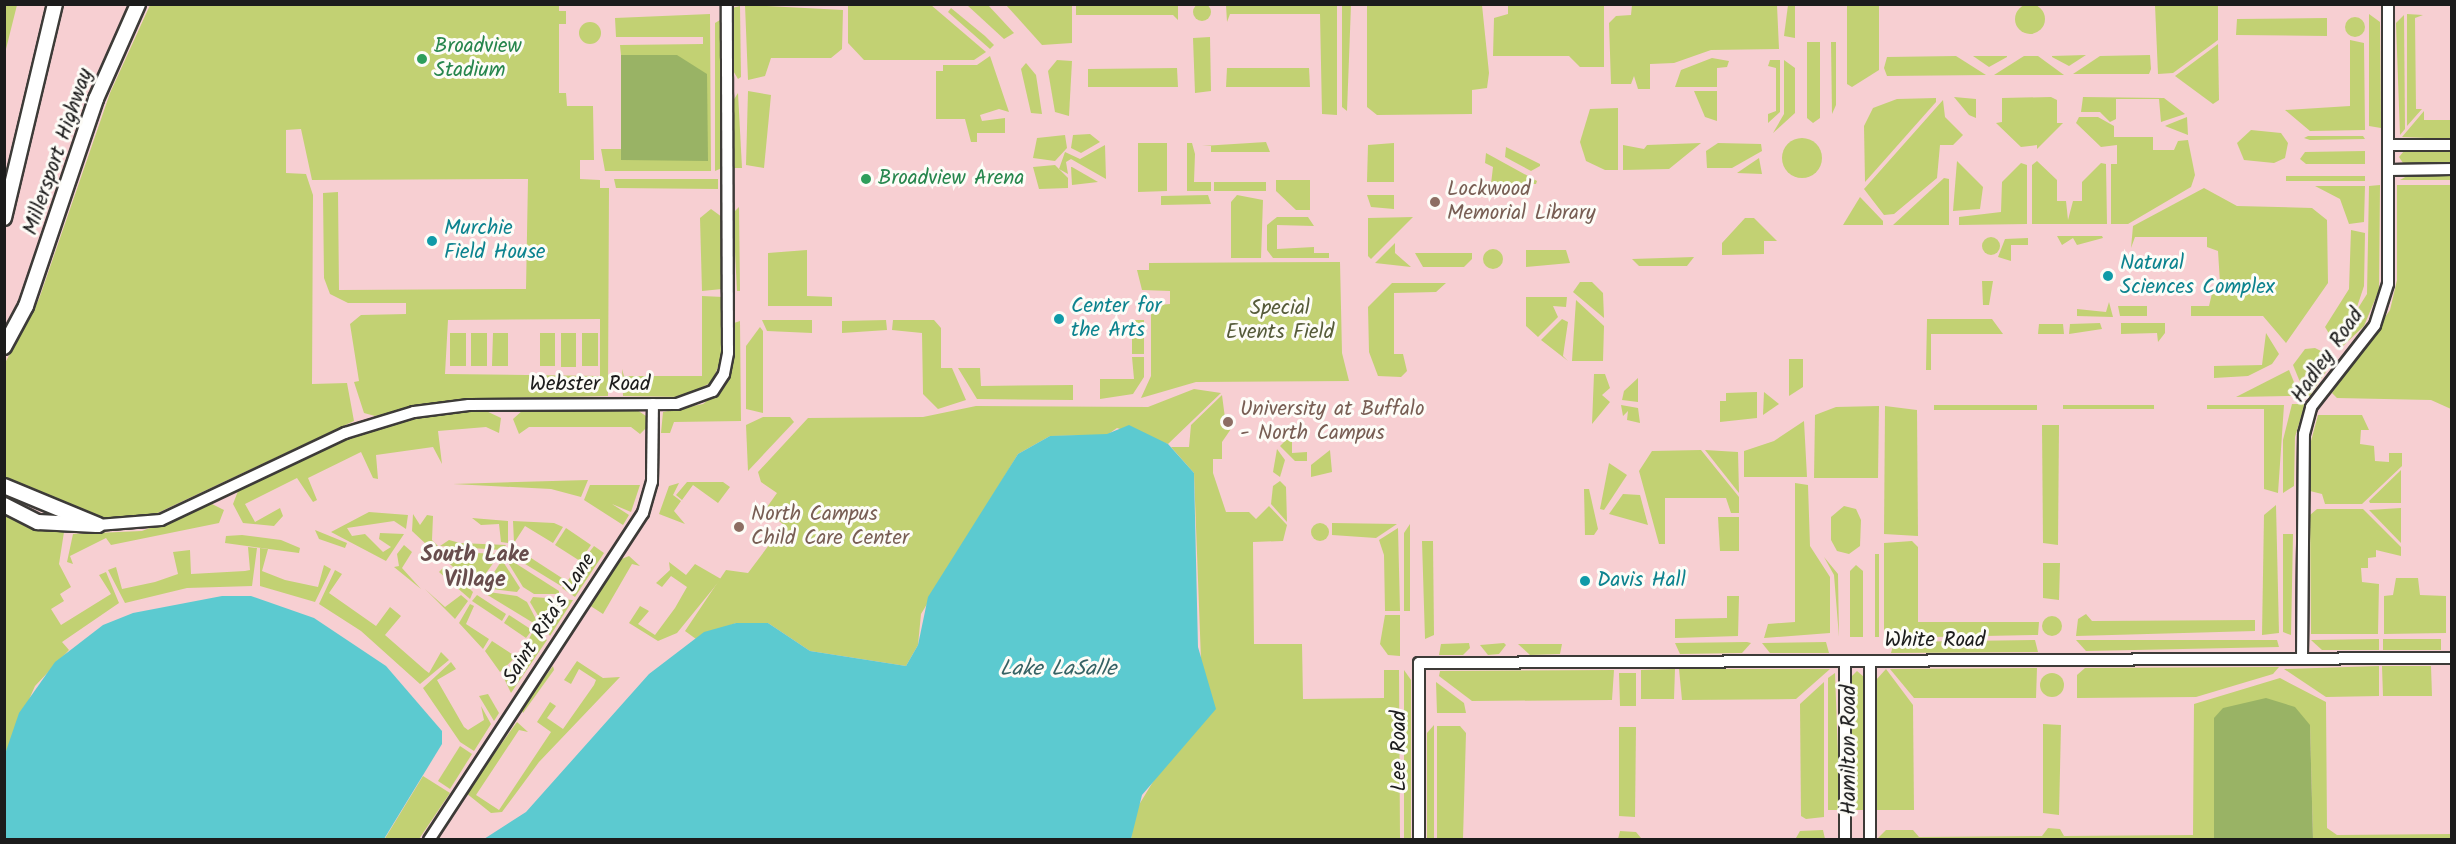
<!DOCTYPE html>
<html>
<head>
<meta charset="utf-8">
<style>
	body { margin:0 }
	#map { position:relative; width:2456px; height:844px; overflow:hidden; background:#f8ecda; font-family:Kalam,sans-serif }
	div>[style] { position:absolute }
	.built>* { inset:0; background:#f7cfd2 }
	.green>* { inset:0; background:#c2d173 }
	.round { border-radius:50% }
	.forest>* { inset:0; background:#99b365 }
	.water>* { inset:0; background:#5ccad0 }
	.roads { filter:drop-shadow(2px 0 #3d3b38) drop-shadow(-2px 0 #3d3b38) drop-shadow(0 2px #3d3b38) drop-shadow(0 -2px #3d3b38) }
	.tertiary>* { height:10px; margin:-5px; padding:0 5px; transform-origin:5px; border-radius:5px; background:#fff }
	.primary>* { height:14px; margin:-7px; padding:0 7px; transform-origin:7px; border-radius:7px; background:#fff }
	.dots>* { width:16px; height:16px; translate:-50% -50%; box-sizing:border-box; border:3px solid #fdfcf7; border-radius:50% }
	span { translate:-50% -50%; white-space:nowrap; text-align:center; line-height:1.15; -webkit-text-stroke:6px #fdfcf7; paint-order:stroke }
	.leisure-label { font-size:21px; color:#27864d }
	.left { translate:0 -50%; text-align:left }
	.street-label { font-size:21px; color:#1c1c1c }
	.education-label { font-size:21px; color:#785e54 }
	.culture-label { font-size:21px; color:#0d838f }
	.park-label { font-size:21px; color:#565b3a }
	.neighbourhood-label { font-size:22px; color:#684d4d; font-weight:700 }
	.water-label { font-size:22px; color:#366264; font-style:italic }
	.frame { position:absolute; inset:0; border:6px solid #1c1c1c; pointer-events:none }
</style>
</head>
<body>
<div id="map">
	<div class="built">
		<div style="clip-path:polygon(5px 5px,2451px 5px,2451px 839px,5px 840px)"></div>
	</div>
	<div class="green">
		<div class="round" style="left:1193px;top:3px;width:18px;height:18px"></div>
		<div class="round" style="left:2015px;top:4px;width:30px;height:30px"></div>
		<div style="clip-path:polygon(5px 4px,17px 5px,5px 53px,4px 5px)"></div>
		<div style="clip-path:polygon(evenodd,559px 4px,559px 11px,566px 11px,566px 24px,559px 24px,559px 93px,566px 93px,567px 106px,593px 106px,594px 160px,580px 160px,580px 179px,600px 180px,600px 188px,609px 188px,608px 396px,459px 399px,375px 416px,364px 413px,354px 382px,359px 381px,350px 324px,361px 315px,406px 314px,406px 303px,348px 303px,330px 294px,324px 278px,323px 193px,338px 192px,339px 290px,526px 289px,528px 179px,312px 180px,301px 129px,286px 130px,286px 173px,306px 174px,313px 195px,312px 384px,347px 383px,354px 421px,151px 516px,95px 518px,5px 482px,5px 363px,39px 299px,110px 93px,150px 5px,559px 4px,600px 319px,600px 376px,445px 374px,448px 320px,600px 319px)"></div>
		<div style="clip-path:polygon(745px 5px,843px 10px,842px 49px,831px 58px,771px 58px,765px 76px,748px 80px)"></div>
		<div style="clip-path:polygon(848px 5px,931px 5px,986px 52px,974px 60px,864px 60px,848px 43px)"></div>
		<div style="clip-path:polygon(967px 5px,988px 5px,1014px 33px,1004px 39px)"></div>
		<div style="clip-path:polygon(1006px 5px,1072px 5px,1072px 43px,1042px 45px)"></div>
		<div style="clip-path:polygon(1076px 5px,1178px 5px,1178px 20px,1173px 15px,1076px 15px)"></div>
		<div style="clip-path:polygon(1226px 5px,1337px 5px,1337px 115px,1322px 114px,1320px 14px,1230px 14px,1227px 22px)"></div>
		<div style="clip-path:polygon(1342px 5px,1351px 5px,1347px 111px,1342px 107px)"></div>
		<div style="clip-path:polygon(1367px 5px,1482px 5px,1489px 73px,1487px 88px,1472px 90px,1472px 114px,1377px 115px,1367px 107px)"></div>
		<div style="clip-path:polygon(1508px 5px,1604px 5px,1604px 67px,1580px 67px,1569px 56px,1493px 56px,1494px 18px,1508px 14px)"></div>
		<div style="clip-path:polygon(1632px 5px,1777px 5px,1779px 49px,1711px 50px,1674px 63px,1650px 64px,1650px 89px,1638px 89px,1634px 76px,1631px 84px,1611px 84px,1609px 23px,1616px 16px,1631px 15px)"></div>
		<div style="clip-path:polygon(1788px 5px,1795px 5px,1795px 38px,1784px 36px)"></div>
		<div style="clip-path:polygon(1847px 5px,1879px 5px,1879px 70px,1852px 87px,1847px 84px)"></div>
		<div style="clip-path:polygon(2155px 5px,2218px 5px,2218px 40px,2173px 73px,2158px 74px)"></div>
		<div style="clip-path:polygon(740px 6px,741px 77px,738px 79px,732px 69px,732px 8px)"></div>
		<div style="clip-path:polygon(951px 8px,985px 36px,994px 45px,990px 49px,948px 12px)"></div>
		<div style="clip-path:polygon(710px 14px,711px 171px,605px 171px,601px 149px,621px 149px,621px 160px,677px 55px,621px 55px,620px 45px,703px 44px,703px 37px,616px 37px,615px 18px)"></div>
		<div style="clip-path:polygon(2369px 14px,2380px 22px,2381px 128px,2369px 126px)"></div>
		<div style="clip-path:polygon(2407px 14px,2423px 15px,2415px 18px,2416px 109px,2422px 109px,2407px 126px)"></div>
		<div style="clip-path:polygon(2404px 15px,2405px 129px,2400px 135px,2396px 23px)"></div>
		<div class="round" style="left:2345px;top:17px;width:20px;height:20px"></div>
		<div style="clip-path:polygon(2327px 18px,2327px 36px,2236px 35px,2237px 19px)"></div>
		<div style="clip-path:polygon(720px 20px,722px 168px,715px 171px,715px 23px)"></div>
		<div class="round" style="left:579px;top:22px;width:22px;height:22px"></div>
		<div style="clip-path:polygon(1210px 37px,1211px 91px,1195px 93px,1193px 38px)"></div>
		<div style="clip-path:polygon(2350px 40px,2364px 43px,2365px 130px,2310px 131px,2285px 110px,2350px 106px)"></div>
		<div style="clip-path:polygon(1807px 42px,1820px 42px,1820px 118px,1813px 123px,1807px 118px)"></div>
		<div style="clip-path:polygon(1831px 42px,1836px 42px,1836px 105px,1832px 114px)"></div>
		<div style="clip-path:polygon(2218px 44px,2219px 100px,2213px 104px,2175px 76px)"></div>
		<div style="clip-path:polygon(2086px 55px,2069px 66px,2052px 57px,2052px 56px)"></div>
		<div style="clip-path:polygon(990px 56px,1009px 112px,999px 109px,980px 115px,982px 121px,1005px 118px,1005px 133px,977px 133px,977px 142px,971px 142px,965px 119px,936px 119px,936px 71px,943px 71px,943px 65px,977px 65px)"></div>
		<div style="clip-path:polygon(1956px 56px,1986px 75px,1887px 76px,1884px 68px,1887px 57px)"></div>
		<div style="clip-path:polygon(1973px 56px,2007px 56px,2007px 57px,1989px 67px)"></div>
		<div style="clip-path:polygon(2024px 56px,2038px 56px,2064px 75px,1994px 75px)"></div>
		<div style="clip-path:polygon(2100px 56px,2150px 55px,2151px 69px,2149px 74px,2073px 74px)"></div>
		<div style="clip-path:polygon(1712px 58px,1729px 61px,1727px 67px,1717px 68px,1717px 87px,1675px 87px,1681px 70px)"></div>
		<div style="clip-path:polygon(1057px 60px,1072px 61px,1069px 116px,1055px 112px,1048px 71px)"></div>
		<div style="clip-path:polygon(1770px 60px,1780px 60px,1780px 112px,1768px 123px,1768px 114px,1776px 111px,1776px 68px,1768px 66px)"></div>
		<div style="clip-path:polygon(1784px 60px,1795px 68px,1795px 113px,1773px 133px,1784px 114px)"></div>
		<div style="clip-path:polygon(1026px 63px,1036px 75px,1042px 114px,1031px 113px,1021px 69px)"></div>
		<div style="clip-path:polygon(1177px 68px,1178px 87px,1088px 87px,1088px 69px)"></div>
		<div style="clip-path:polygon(1309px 68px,1310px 87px,1226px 87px,1227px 68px)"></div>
		<div style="clip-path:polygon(748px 91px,771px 95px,764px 168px,746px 165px)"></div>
		<div style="clip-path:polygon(1694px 91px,1717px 91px,1717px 121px,1705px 117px)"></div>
		<div style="clip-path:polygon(738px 93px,742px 168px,733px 168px,733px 101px)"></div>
		<div style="clip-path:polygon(1954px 97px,1976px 99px,1976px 118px,1969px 115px)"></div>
		<div style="clip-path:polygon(2051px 97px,2057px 100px,2057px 123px,2063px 123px,2037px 149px,2037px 145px,2021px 147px,1996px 123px,2002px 122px,2002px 98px)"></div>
		<div style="clip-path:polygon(2083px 97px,2164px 98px,2185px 114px,2161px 122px,2159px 99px,2116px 99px,2116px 119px,2110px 122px,2100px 112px,2081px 112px)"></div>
		<div style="clip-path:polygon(1936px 98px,1936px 102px,1865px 182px,1864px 126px,1873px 108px,1897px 99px)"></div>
		<div style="clip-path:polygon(1943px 100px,1945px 117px,1963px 135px,1953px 145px,1940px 145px,1937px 178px,1894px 214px,1884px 215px,1864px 189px)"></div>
		<div style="clip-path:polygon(1618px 108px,1618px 170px,1605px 170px,1586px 161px,1580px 142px,1590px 109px)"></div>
		<div style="clip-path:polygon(2424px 111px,2424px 120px,2451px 120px,2451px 139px,2402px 137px)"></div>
		<div style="clip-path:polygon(2079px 117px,2098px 117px,2114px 126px,2114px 137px,2153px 137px,2153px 150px,2174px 150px,2178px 141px,2188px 140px,2195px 175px,2191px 187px,2128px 224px,2111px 224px,2111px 164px,2117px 164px,2117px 145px,2101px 147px,2076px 123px)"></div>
		<div style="clip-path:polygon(2187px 117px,2188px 135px,2165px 126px,2167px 125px)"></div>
		<div style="clip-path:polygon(2251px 130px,2281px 133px,2288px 143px,2285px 158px,2274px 163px,2244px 160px,2237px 143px)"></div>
		<div style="clip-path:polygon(1090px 134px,1100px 142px,1081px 153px,1071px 148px,1073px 135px)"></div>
		<div style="clip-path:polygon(1065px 135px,1067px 148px,1055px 161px,1033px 158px,1037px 138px)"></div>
		<div style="clip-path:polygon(2308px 136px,2363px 136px,2365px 139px,2310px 140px,2304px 138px)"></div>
		<div class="round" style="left:1782px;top:138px;width:40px;height:40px"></div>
		<div style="clip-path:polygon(1266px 142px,1270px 152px,1211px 152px,1211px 146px,1202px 146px)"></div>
		<div style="clip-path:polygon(1138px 143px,1167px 143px,1167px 191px,1138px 192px)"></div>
		<div style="clip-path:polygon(1187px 143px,1192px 143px,1195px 154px,1194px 182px,1211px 182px,1211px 191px,1187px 191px)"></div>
		<div style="clip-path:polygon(1394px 143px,1394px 182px,1367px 182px,1368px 145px)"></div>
		<div style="clip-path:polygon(1701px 143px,1669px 169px,1623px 170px,1623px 145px,1644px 149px,1647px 145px)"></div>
		<div style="clip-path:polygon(1718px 143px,1761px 144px,1762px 151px,1732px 168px,1707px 168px,1706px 151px)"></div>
		<div style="clip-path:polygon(1105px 145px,1106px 179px,1071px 159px,1066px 162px,1068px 174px,1059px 169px,1065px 152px,1080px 159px)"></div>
		<div style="clip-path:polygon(1506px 147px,1540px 164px,1540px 166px,1531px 171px,1505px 157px)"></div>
		<div style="clip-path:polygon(2365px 151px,2365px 164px,2306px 164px,2300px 159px,2305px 152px)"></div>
		<div style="clip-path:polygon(2404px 151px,2451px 151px,2451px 163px,2403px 163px,2399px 157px)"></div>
		<div style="clip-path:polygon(1486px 153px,1537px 181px,1536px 184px,1491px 184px,1493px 167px,1485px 163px)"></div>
		<div style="clip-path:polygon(1759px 158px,1762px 174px,1737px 173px)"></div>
		<div style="clip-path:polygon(1957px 161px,1983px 187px,1980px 209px,1953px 211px)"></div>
		<div style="clip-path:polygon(2037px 161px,2057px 180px,2057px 201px,2066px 201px,2068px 220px,2073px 201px,2082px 201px,2082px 182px,2101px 163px,2106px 164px,2107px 224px,2032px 224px,2032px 165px)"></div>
		<div style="clip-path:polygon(2021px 163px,2027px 165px,2027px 224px,1959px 225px,1959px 217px,2001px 212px,2002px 182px)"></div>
		<div style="clip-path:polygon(1055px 165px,1068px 178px,1068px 188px,1039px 189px,1033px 167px)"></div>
		<div style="clip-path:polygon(1071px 167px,1072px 167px,1098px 182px,1072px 185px)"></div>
		<div style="clip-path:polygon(2286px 176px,2365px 176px,2365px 181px,2286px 181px)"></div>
		<div style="clip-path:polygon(2407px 176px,2451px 176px,2451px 180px,2400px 180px)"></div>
		<div style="clip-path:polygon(1944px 178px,1949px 179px,1949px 225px,1893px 225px)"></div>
		<div style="clip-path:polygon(614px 179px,718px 179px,718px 189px,616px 188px)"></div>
		<div style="clip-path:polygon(1276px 180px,1310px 180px,1310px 210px,1296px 210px,1276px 191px)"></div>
		<div style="clip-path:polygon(1214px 182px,1266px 182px,1266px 191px,1214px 191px)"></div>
		<div style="clip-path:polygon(2380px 185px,2379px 290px,2364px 326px,2342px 347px,2336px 343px,2367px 294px,2369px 186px)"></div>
		<div style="clip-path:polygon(2397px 185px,2451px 185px,2451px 409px,2431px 400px,2337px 398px,2332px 393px,2390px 310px,2397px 280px)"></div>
		<div style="clip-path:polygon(2315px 186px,2365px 186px,2364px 222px,2349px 224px,2340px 199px)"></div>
		<div style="clip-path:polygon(2204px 188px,2237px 206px,2312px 208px,2327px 220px,2328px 283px,2286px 343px,2263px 316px,2191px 316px,2191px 306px,2209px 306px,2214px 285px,2220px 283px,2218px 251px,2207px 247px,2207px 237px,2135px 237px,2131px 248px,2133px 226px)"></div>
		<div style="clip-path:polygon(1208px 195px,1211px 204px,1161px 205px,1161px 196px)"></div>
		<div style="clip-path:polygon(1237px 195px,1263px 200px,1261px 258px,1231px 258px,1231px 202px)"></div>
		<div style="clip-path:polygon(1367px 195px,1394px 195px,1394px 209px,1371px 207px)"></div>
		<div style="clip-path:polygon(1860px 197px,1883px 221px,1883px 225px,1843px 225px)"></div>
		<div style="clip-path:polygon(739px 207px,740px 291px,737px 291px,733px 213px)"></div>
		<div style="clip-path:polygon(711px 209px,722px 217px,722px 289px,702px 291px,700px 218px)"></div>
		<div style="clip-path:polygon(1277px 217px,1308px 217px,1314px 226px,1277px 225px,1277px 249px,1314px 247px,1314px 253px,1329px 253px,1329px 258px,1273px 258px,1267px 250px,1267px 225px)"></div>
		<div style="clip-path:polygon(1413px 217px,1371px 259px,1368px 256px,1368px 218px)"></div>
		<div style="clip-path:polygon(1745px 218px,1754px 218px,1777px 241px,1764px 241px,1764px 254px,1722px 255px,1722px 243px)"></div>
		<div style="clip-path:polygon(2351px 230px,2365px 233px,2364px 286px,2357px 307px,2333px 340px,2325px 327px,2349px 289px)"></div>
		<div style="clip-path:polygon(2057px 236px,2102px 236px,2103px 238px,2077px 245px,2073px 238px,2062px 245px)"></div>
		<div class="round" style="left:1982px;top:237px;width:18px;height:18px"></div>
		<div style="clip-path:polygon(2028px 238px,2028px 245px,2011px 245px,2011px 261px,1998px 257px,2005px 239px)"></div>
		<div style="clip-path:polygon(1395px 243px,1395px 253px,1411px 267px,1375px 263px)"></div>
		<div class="round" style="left:1483px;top:249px;width:20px;height:20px"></div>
		<div style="clip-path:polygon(807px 250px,807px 296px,832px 297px,832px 306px,768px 306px,768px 253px)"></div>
		<div style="clip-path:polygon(1526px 250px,1566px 250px,1570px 263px,1526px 267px)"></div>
		<div style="clip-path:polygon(1415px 253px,1472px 253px,1472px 259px,1464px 267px,1423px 267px)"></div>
		<div style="clip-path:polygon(1694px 257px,1687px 266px,1639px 266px,1632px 259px)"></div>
		<div style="clip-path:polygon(1340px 262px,1342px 353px,1349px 381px,1196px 382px,1141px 398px,1151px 376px,1151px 314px,1158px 305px,1170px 304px,1170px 291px,1142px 290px,1137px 270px,1149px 270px,1149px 263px)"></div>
		<div style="clip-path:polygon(1982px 281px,1993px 281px,1989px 305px,1983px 305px)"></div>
		<div style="clip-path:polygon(1580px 282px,1592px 282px,1603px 293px,1604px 318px,1573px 292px)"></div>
		<div style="clip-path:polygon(1392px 283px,1446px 283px,1436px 292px,1394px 293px,1394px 354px,1403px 354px,1407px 371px,1401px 377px,1378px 376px,1369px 352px,1368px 307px)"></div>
		<div style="clip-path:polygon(702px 296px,723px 297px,722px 357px,712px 382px,683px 397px,623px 396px,622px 369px,624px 376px,702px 376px)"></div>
		<div style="clip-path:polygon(1526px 297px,1567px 297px,1566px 307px,1553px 306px,1558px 317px,1538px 337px,1526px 326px)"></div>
		<div style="clip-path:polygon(1576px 300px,1604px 326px,1603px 361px,1572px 361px)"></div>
		<div style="clip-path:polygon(2109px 302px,2113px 317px,2077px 316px,2077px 309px,2106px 312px)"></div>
		<div style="clip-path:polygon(2118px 306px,2147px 306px,2147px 316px,2120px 316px)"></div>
		<div style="clip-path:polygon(1562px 319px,1568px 322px,1563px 356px,1568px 361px,1541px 340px)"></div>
		<div style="clip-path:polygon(1927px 319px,1992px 319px,2003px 334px,1931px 334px,1931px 370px,1926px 370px)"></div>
		<div style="clip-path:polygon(762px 320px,812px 320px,812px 333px,767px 331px)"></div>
		<div style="clip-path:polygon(886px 320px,887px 330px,842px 333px,842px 321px)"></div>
		<div style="clip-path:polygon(934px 320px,941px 328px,941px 368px,952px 368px,966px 400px,938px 409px,923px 394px,922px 333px,892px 330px,893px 320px)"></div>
		<div style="clip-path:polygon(1132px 320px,1144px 320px,1144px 354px,1132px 354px)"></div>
		<div style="clip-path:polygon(740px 321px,741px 421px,674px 422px,670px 433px,661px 433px,663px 412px,703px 404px,724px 387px,733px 363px,734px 323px)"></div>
		<div style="clip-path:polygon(2121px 323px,2165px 323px,2165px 333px,2158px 342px,2157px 333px,2121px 334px)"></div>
		<div style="clip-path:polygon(2063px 324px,2064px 334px,2038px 334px,2039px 324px)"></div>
		<div style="clip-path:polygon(2070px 324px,2100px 323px,2102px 329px,2069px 334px)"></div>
		<div style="clip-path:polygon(760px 327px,763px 331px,763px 413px,746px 409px,746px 346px)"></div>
		<div style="clip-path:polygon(450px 333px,466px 333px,466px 366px,450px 366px)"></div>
		<div style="clip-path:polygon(471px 333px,487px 333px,487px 366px,471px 366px)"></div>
		<div style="clip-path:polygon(493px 333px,508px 333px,508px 366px,492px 366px)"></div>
		<div style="clip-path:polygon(540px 333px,555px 333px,555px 366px,540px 366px)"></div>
		<div style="clip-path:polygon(561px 333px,576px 333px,576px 367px,561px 367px)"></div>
		<div style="clip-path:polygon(582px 333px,598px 333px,598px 366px,582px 366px)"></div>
		<div style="clip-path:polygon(2266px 333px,2279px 354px,2272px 364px,2248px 376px,2214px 378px,2214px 366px,2262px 365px)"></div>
		<div style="clip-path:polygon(2315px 348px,2323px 352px,2300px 382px,2293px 365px,2305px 349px)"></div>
		<div style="clip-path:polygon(1132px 357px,1144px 357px,1144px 377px,1133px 394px,1100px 399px,1100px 379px,1134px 379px)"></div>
		<div style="clip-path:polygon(2324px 357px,2329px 367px,2309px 397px,2300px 387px)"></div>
		<div style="clip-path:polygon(1789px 359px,1803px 359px,1803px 387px,1789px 396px)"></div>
		<div style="clip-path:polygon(958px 368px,980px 368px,981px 386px,1073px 385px,1073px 400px,977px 399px)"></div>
		<div style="clip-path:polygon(2289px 370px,2296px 387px,2291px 396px,2236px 397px)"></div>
		<div style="clip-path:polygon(1594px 374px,1605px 374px,1610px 388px,1602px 395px,1610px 402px,1592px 424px)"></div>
		<div style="clip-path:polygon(1638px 378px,1638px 402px,1622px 400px,1624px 391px)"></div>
		<div style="clip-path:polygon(1194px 389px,1221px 393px,1168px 444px,1117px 428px,1107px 435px,1050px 436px,1018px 454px,921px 614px,918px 645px,906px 666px,810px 651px,768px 623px,736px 623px,696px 639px,685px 631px,726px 570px,748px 573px,784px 525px,765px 510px,777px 493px,761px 482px,758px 472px,808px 418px,923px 417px,976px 406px,1148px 407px)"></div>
		<div style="clip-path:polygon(1757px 392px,1757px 418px,1720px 422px,1720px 401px,1726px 401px,1726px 393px)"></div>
		<div style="clip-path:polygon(1764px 392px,1779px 404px,1763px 415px)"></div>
		<div style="clip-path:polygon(1222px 395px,1225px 418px,1233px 426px,1222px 442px,1222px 459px,1213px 459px,1213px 473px,1226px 512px,1249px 512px,1256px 519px,1269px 506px,1287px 525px,1283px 541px,1253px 542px,1254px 644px,1302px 644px,1303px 699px,1384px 698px,1384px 670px,1399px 670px,1400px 839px,1131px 840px,1134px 813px,1162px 767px,1201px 660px,1194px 473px,1171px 447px,1189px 447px,1191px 425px)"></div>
		<div style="clip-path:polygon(2292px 404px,2305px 404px,2295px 437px,2294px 486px,2283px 493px,2283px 440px)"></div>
		<div style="clip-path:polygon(1621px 405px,1638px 408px,1640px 423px,1627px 420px,1628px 411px,1623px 416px)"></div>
		<div style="clip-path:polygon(2037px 405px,2037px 410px,1934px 410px,1934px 405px)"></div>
		<div style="clip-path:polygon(2063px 405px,2154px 405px,2154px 409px,2063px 409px)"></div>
		<div style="clip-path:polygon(2207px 405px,2284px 405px,2278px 493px,2264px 489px,2264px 409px,2207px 409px)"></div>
		<div style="clip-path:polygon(1879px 406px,1878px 478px,1814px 478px,1815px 415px,1836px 407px)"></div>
		<div style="clip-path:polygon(1885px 406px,1917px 410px,1918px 536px,1884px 534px)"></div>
		<div style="clip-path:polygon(484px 410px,501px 418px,499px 433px,486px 427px,438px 431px,442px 464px,433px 447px,376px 455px,378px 479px,373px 478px,361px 452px,308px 478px,317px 500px,313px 502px,297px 478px,245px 504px,255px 522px,280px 508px,283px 516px,274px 526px,243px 523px,233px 504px,238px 491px,356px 435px,412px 418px)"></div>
		<div style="clip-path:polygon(523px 410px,637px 410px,646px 416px,647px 427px,640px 434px,631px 427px,529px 427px,519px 434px,513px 419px)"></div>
		<div style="clip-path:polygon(2318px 415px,2362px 415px,2369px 430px,2361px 430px,2360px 444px,2374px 446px,2375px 461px,2389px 462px,2389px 453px,2402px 453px,2402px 466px,2362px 504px,2325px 504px,2322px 494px,2310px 491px,2311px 441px)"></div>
		<div style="clip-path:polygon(763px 417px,790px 417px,794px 422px,748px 471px,746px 425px)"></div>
		<div style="clip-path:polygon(1804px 421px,1807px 477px,1744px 477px,1744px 451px,1774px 441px)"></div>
		<div style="clip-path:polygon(2042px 425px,2059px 425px,2058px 545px,2043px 543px)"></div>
		<div style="clip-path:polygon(1286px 440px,1292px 440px,1292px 453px,1307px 452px,1307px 461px,1295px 461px,1280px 446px)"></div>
		<div style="clip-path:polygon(1277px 449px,1285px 460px,1280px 477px,1273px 472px)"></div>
		<div style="clip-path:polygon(1330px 450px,1332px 472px,1311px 477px,1311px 465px)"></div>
		<div style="clip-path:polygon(1701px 450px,1739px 497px,1739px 513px,1731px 513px,1726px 498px,1665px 498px,1665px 544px,1659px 544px,1639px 471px,1652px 451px)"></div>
		<div style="clip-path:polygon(1705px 450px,1738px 452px,1739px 493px)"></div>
		<div style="clip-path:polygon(1609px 463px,1627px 475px,1604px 510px,1600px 509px)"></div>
		<div style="clip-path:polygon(2401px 470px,2401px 503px,2370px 503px,2369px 501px)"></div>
		<div style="clip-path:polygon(588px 480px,581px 497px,551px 489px,453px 484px)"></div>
		<div style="clip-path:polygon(1280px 481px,1286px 487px,1287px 522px,1271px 504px,1273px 486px)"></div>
		<div style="clip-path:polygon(687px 482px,723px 482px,730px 487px,718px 503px,693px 485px,682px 500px,676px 495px)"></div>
		<div style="clip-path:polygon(679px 483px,673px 495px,681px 501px,674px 511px,685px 524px,659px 514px,669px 486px)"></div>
		<div style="clip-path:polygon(1795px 483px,1808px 485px,1810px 546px,1830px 577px,1830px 633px,1764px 638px,1768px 624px,1795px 622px)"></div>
		<div style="clip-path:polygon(590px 485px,640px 485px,631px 512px,612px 504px,629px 515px,623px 525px,584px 500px)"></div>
		<div style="clip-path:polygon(1584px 489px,1589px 489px,1598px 529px,1594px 535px,1585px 535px)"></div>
		<div style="clip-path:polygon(1623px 494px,1640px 495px,1648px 525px,1609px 514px)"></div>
		<div style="clip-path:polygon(212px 504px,224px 510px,219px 523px,111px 545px,106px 538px,70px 556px,73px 564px,67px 562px,73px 534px,142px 531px)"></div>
		<div style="clip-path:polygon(2276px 505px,2279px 633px,2262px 635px,2264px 515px)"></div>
		<div style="clip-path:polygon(1844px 506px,1856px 509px,1861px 520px,1860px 546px,1849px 554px,1837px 551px,1831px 540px,1831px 517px)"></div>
		<div style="clip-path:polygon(2401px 508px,2401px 543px,2369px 510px)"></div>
		<div style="clip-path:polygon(2317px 509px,2363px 509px,2401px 547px,2401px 556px,2376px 550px,2376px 557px,2368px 558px,2368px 568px,2361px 568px,2362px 582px,2379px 584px,2378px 634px,2311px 634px,2310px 515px)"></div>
		<div style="clip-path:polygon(5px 511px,64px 532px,59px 564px,71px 587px,60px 594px,64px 601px,51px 609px,61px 625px,111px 594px,99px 575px,106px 572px,119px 603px,62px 642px,69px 650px,35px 686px,5px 754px)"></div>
		<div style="clip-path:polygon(369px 512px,408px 515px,406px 529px,394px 521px,347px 528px,352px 536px,365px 534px,383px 552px,391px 547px,379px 539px,380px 533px,404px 534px,386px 561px,331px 532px)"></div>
		<div style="clip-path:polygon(413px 514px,420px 525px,427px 515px,433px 516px,432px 540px,438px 546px,427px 545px,412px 531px)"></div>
		<div style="clip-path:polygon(1718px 517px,1739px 517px,1739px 551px,1720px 551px)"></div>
		<div style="clip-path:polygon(472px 518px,508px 521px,508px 543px,501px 542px,499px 524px,481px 525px)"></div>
		<div style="clip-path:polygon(513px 521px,554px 523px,563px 527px,553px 543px,525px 526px,514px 543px)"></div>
		<div style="clip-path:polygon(1332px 523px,1397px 524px,1376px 538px,1332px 535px)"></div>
		<div class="round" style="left:1311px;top:523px;width:18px;height:18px"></div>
		<div style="clip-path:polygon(1410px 524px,1410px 611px,1404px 611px,1404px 533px)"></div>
		<div style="clip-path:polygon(566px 528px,591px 545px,580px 561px,555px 545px)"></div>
		<div style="clip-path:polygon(1398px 528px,1400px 611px,1385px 611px,1384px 555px,1379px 540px)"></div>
		<div style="clip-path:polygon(315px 530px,347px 543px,345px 548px,319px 539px)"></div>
		<div style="clip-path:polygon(2283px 534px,2293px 534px,2291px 635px,2283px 632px)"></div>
		<div style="clip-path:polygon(242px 535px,281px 540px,300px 548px,299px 553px,225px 543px,226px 536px)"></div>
		<div style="clip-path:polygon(449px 540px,460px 543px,506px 545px,502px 550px,440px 546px)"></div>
		<div style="clip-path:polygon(1422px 541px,1433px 541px,1434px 635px,1425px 639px)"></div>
		<div style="clip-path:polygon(1912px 541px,1918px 547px,1918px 622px,2039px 622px,2038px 635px,1884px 638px,1884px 543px)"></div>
		<div style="clip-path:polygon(404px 545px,412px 552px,402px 568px,421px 589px,394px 567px,399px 566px,397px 554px)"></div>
		<div style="clip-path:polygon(511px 545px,565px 580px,561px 586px,507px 553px)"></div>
		<div style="clip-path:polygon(594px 546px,604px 553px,575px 597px,562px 588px)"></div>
		<div style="clip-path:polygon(248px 547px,257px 548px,252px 586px,187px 588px,125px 603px,108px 570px,116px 567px,122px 589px,155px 582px,178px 574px,173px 552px,190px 550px,191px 574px,245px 571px,250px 570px)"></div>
		<div style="clip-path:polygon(260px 548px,268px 549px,262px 571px,285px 580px,318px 587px,324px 565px,331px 569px,315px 602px,260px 586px)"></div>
		<div style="clip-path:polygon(435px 551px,498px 554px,499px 555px,476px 587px)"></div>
		<div style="clip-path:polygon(1875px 554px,1879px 554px,1879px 637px,1875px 637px)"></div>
		<div style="clip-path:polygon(504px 556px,559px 591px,559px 594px,534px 594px,523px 587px)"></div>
		<div style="clip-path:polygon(629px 556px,640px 566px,632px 564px,603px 614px,589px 605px,619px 560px)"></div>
		<div style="clip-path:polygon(1824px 557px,1838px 574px,1839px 637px,1834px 575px)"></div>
		<div style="clip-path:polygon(502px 560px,520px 588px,517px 592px,484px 588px)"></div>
		<div style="clip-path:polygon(669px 562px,686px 575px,695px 564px,721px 579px,677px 633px,658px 641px,629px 623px,640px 606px,649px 611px,638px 624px,655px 635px,675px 608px,687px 587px,671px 576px,662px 587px,656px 583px,670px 570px)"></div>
		<div style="clip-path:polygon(2043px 563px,2060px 563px,2059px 600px,2043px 598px)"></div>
		<div style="clip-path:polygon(1856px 565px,1863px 571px,1863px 637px,1850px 637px,1850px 571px)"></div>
		<div style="clip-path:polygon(445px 566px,473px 592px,470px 599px,439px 572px)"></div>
		<div style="clip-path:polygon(335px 570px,342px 574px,329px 593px,376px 626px,390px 607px,401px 616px,385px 635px,425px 670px,429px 673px,441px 652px,449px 660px,420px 684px,361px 631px,319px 604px)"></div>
		<div style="clip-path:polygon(2396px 578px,2418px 578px,2420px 595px,2446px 596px,2446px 633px,2384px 634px,2384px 596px,2393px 595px)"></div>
		<div style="clip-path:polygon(425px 589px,445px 607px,461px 595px,468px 601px,455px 619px)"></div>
		<div style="clip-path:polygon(481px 591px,517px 596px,527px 602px,540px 627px)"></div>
		<div style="clip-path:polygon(477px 595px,506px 614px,502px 621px,472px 601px)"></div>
		<div style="clip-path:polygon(1727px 596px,1739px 596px,1738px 636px,1675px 638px,1675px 619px,1727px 618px)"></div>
		<div style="clip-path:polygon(533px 597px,573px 600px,550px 636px,530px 602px)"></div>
		<div style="clip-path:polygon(470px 604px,474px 606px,466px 624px,489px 639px,483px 649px,459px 623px)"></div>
		<div style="clip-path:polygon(2086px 614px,2092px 621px,2255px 620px,2255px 631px,2076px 636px,2078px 619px)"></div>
		<div style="clip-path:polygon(509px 615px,532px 630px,526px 638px,504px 623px)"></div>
		<div style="clip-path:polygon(1385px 615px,1400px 615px,1400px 656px,1388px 655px,1380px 644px)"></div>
		<div class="round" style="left:2042px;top:616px;width:20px;height:20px"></div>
		<div style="clip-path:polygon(533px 631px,547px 640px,511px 693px,502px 674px,515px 666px)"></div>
		<div style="clip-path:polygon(2379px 639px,2379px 650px,2322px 650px,2311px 640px)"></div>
		<div style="clip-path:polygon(2383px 639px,2441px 639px,2441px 650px,2383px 650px)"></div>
		<div style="clip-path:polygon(2035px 640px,2038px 652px,1891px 653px,1894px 642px)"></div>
		<div style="clip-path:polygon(2076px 640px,2277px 640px,2279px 647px,2086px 651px)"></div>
		<div style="clip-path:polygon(492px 641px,515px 656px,522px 651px,500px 672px,485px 651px)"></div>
		<div style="clip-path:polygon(1826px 642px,1829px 653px,1770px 653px,1762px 643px)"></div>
		<div style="clip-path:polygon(1675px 643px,1747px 642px,1751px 643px,1742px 653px,1680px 654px)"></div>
		<div style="clip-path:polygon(1441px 644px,1469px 643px,1470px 648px,1463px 655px,1439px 655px)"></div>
		<div style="clip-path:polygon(1518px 644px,1562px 644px,1560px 654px,1530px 655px)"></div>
		<div style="clip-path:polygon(1480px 645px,1504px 643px,1506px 645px,1499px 654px,1488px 655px)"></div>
		<div style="clip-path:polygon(577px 661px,603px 678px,620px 677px,539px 762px,502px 812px,491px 813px,466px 793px,517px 722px,528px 732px,519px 730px,476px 795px,499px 810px,551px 732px,537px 722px,550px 702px,556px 706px,547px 718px,563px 729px,594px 685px,596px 680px,579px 669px,571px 684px,564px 680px)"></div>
		<div style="clip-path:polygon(451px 662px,456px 669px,437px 680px,464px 727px,468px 730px,484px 720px,481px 706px,491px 724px,474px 751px,460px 742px,423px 688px)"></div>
		<div style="clip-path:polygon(553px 666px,554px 670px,523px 713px,521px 708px)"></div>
		<div style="clip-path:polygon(2379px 666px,2379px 696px,2326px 697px,2284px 669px)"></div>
		<div style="clip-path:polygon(2382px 666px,2431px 666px,2432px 696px,2383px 696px)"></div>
		<div style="clip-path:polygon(2279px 667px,2273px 674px,2196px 697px,2077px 698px,2077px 675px,2085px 668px)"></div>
		<div style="clip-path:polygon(2037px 668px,2036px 698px,1914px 698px,1890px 669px)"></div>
		<div style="clip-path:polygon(1675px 669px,1674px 699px,1641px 699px,1641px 670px)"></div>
		<div style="clip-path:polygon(1679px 669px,1830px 669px,1796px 699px,1682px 700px)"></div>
		<div style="clip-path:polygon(1886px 669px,1913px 705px,1914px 810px,1876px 810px,1876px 680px)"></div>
		<div style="clip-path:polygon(1404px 670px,1411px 680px,1411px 840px,1404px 839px)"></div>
		<div style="clip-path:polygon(1614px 670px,1612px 700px,1472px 701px,1439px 676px,1440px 671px)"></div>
		<div style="clip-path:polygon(1857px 671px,1864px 677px,1864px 810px,1851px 810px,1851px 677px)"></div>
		<div style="clip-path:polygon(1636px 673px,1636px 706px,1620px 706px,1619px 673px)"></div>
		<div style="clip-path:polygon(1835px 673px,1840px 810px,1828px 810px,1828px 678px)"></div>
		<div class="round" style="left:2040px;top:673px;width:24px;height:24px"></div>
		<div style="clip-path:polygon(2280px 678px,2326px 702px,2327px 828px,2337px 835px,2452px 834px,2451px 840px,2313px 839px,2310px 725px,2214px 718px,2214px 839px,1876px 840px,1886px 830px,1913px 830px,1919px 837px,2042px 836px,2048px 828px,2060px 829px,2064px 836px,2193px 835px,2194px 704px)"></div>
		<div style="clip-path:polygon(1436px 682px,1464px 703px,1466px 713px,1437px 713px)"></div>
		<div style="clip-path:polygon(1824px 682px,1824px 817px,1806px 819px,1801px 816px,1800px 704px)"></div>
		<div style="clip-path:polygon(488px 694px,499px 713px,494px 721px,479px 696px)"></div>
		<div style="clip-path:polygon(2043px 724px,2061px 725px,2059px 815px,2043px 813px)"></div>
		<div style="clip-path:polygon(1434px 725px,1434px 839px,1427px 839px,1427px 733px)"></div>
		<div style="clip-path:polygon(1437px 726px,1460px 726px,1466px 733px,1463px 839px,1437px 839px)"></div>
		<div style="clip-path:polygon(1619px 727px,1636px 727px,1635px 817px,1619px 816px)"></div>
		<div style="clip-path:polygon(460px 746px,472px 754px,450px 789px,438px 781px)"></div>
		<div style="clip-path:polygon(423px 776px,450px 793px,419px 839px,384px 840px)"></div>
		<div style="clip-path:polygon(1823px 830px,1825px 839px,1618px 839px,1620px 831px,1636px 832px,1641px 838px,1796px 838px,1800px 831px)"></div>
	</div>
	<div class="forest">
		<div style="clip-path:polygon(621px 55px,677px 55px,707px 74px,708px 161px,621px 160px)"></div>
		<div style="clip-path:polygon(2266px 698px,2295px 707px,2310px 725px,2313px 839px,2214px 839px,2214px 718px,2223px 708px)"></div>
	</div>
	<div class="water">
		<div style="clip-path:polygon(1129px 425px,1168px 444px,1194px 473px,1198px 647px,1216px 709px,1142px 795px,1131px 839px,484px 839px,526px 812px,649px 674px,704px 632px,736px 623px,768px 623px,810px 651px,906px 666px,918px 645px,928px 597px,1018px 454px,1050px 436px,1107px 434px)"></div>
		<div style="clip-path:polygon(222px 596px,251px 596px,314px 618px,386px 666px,442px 731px,442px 744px,384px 839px,5px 839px,5px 754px,19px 713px,55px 662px,103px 625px,133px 613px)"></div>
	</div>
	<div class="roads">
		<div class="tertiary">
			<div style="left:2389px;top:145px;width:63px"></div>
			<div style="left:2389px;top:170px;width:63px;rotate:-0.9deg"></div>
			<div style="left:98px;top:525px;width:63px;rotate:-4.5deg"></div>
			<div style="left:161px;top:520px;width:204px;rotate:-25.3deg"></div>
			<div style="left:345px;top:433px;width:72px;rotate:-16.9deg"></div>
			<div style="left:414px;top:412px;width:55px;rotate:-7.3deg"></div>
			<div style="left:469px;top:405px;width:208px;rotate:-0.3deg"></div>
			<div style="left:677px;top:404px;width:38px;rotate:-20deg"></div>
			<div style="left:713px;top:391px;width:20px;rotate:-57deg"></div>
			<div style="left:724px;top:374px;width:21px;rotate:-79deg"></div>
			<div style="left:728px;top:353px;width:349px;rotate:-90.2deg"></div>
			<div style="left:2302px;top:658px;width:224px;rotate:-89.5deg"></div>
			<div style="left:2304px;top:434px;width:28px;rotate:-75deg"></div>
			<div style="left:2311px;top:407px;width:104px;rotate:-52deg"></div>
			<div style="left:2375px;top:325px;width:43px;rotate:-72.4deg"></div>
			<div style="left:2388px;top:284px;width:280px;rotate:-90deg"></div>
			<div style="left:1845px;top:661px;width:179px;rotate:90deg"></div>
			<div style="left:1870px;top:661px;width:179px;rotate:90deg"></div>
			<div style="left:429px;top:840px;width:391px;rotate:-56.8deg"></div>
			<div style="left:643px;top:513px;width:32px;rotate:-74deg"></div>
			<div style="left:652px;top:482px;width:78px;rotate:-89.3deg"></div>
			<div style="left:1419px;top:840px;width:177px;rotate:-90deg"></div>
			<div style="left:1419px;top:663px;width:1033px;rotate:-0.28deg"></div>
		</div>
		<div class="primary">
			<div style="left:4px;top:218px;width:220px;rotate:-76.6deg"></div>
			<div style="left:4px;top:347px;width:47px;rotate:-61.8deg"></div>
			<div style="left:26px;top:306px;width:219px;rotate:-71.3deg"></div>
			<div style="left:96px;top:99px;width:104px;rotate:-66.1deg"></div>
			<div style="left:4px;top:486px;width:102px;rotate:22.5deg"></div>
			<div style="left:4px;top:505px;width:38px;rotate:27deg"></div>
			<div style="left:38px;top:522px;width:58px;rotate:3deg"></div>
		</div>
	</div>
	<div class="dots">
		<div style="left:422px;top:59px;background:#2e9e5b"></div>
		<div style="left:866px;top:179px;background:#2e9e5b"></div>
		<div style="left:1435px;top:202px;background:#8d6e63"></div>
		<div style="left:432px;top:241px;background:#0f9aa8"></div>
		<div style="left:2108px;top:276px;background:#0f9aa8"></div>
		<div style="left:1059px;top:319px;background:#0f9aa8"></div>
		<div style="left:1228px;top:422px;background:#8d6e63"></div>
		<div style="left:739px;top:527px;background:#8d6e63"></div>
		<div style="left:1585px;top:581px;background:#0f9aa8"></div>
	</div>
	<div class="leisure-label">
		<span class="left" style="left:434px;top:59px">Broadview<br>Stadium</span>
		<span class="left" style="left:878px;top:179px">Broadview Arena</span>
	</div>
	<div class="street-label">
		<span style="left:59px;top:152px;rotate:-71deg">Millersport Highway</span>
		<span style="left:2328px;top:356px;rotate:-55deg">Hadley Road</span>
		<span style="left:590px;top:385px">Webster Road</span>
		<span style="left:550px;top:619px;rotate:-57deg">Saint Rita's Lane</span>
		<span style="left:1935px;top:641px">White Road</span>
		<span style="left:1850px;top:750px;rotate:-90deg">Hamilton Road</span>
		<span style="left:1400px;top:751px;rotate:-90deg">Lee Road</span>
	</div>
	<div class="education-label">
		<span class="left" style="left:1447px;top:202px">Lockwood<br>Memorial Library</span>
		<span class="left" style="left:1240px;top:422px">University at Buffalo<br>- North Campus</span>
		<span class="left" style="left:751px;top:527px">North Campus<br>Child Care Center</span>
	</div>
	<div class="culture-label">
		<span class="left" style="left:444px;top:241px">Murchie<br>Field House</span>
		<span class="left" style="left:2120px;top:276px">Natural<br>Sciences Complex</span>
		<span class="left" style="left:1071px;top:319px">Center for<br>the Arts</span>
		<span class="left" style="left:1597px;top:581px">Davis Hall</span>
	</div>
	<div class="park-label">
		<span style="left:1280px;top:321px">Special<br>Events Field</span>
	</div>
	<div class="neighbourhood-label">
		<span style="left:475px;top:568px">South Lake<br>Village</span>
	</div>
	<div class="water-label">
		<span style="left:1058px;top:670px">Lake LaSalle</span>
	</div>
	<div class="frame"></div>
</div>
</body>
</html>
